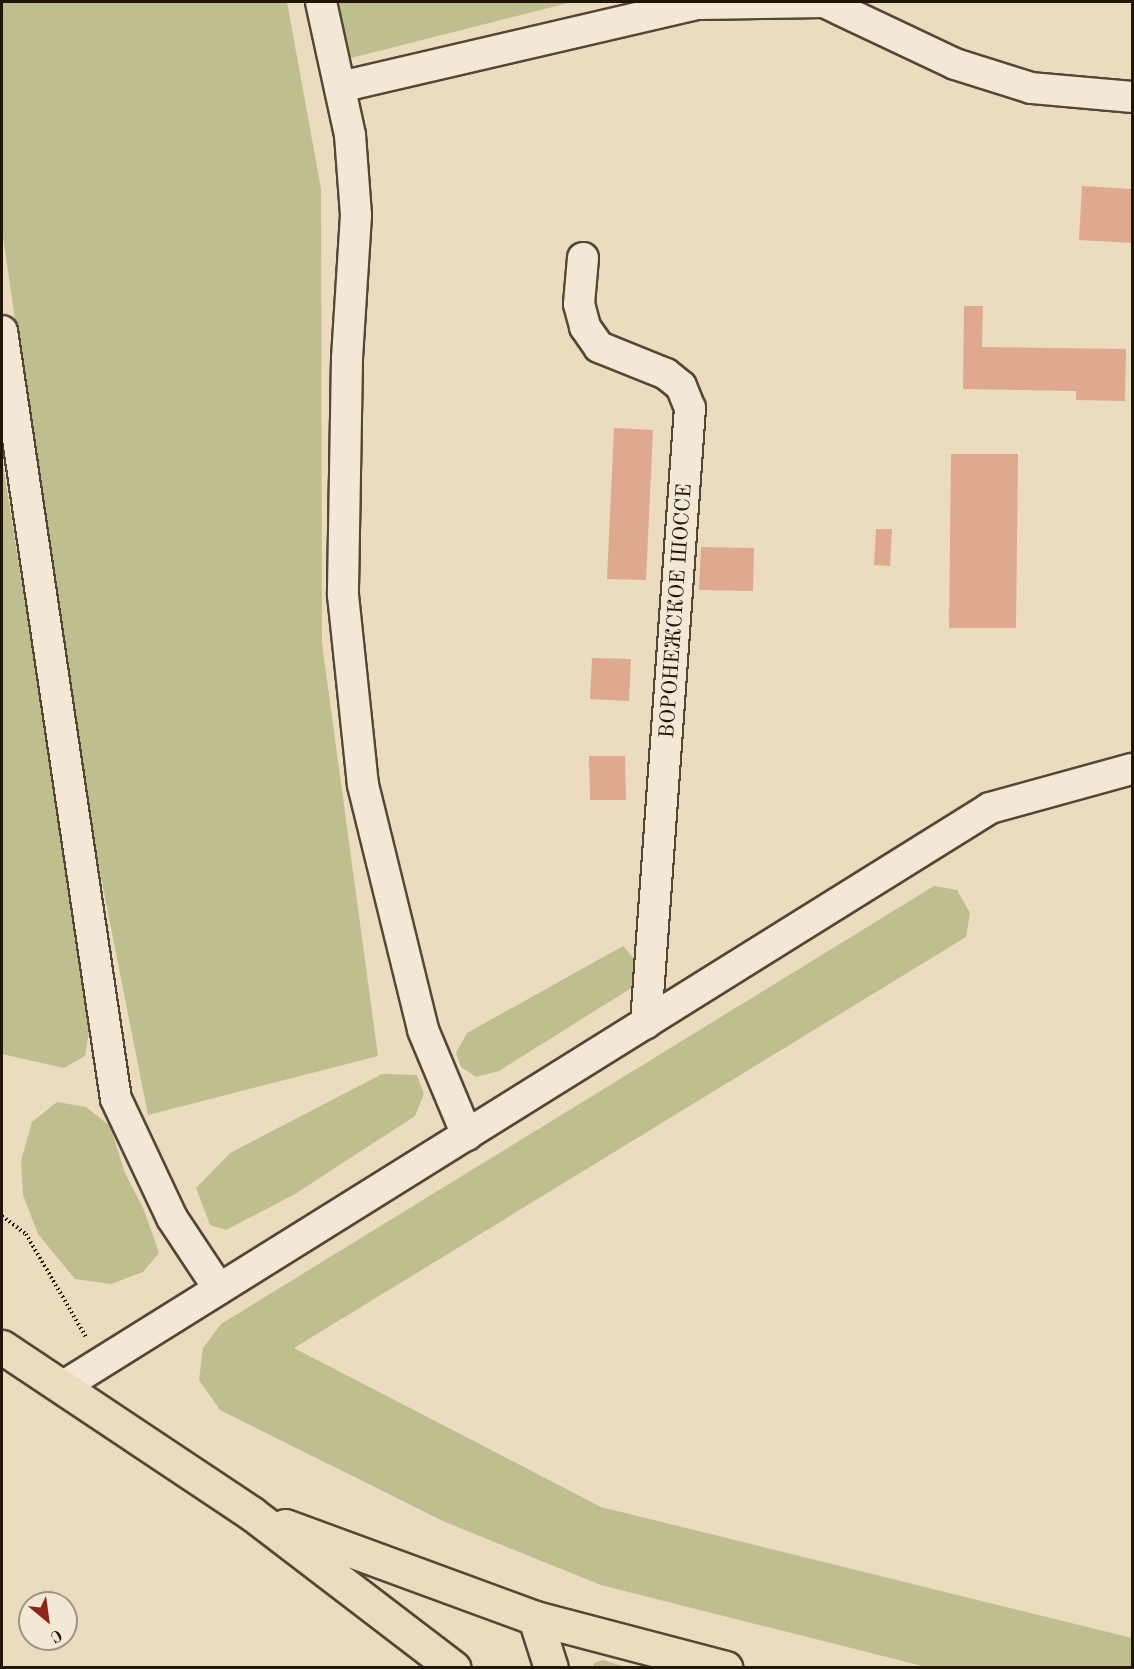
<!DOCTYPE html>
<html>
<head>
<meta charset="utf-8">
<style>
	body { margin:0 }
	#map { position:relative; width:1134px; height:1669px; overflow:hidden; background:#ebdcbf; font-family:"Old Standard TT",serif }
	div>[style] { position:absolute }
	.green>* { inset:0; background:#bebe8e }
	.building>* { inset:0; background:#dea98f }
	.path>* { height:4px; margin-top:-2px; transform-origin:0; background:repeating-linear-gradient(90deg,#211507 0 1.5px,transparent 0 4.5px) }
	.roads { filter:drop-shadow(2px 0 #544735) drop-shadow(-2px 0 #544735) drop-shadow(0 2px #544735) drop-shadow(0 -2px #544735) }
	.street>* { height:30px; margin:-15px; padding:0 15px; transform-origin:15px; border-radius:15px; background:#f2e8d5 }
	.primary>* { height:33px; margin:-16.5px; padding:0 16.5px; transform-origin:16.5px; border-radius:16.5px; background:#ebdcbf }
	span { translate:-50% -50%; white-space:nowrap; text-align:center; line-height:1.15; -webkit-text-stroke:5px #f2e8d5; paint-order:stroke }
	.street-label { font-size:21px; color:#211507 }
	.frame { position:absolute; inset:0; border:3px solid #211507; pointer-events:none }
	.north { position:absolute; left:18px; top:1591px; width:60px; height:60px; box-sizing:border-box; background:#f2e8d5; border:2px solid #9e9483; border-radius:50%; rotate:151deg; font-size:16px; font-weight:700; line-height:24px; text-align:center; color:#211507 }
	.north::after { content:''; display:block; margin:auto; width:21px; height:27px; background:#8f2418; clip-path:polygon(50% 0,100% 100%,50% 72%,0 100%) }
</style>
</head>
<body>
<div id="map">
	<div class="green">
		<div style="clip-path:polygon(2px 2px,287px 2px,321px 189px,322px 643px,378px 1056px,148px 1115px,83px 786px,2px 230px)"></div>
		<div style="clip-path:polygon(333px 2px,572px 2px,343px 60px)"></div>
		<div style="clip-path:polygon(2px 458px,91px 1019px,85px 1056px,64px 1068px,2px 1054px)"></div>
		<div style="clip-path:polygon(934px 886px,957px 890px,970px 913px,966px 937px,294px 1348px,601px 1507px,1132px 1638px,1132px 1667px,926px 1667px,601px 1585px,445px 1522px,220px 1410px,199px 1380px,203px 1348px,221px 1324px)"></div>
		<div style="clip-path:polygon(623px 946px,637px 962px,636px 985px,499px 1071px,476px 1077px,461px 1067px,456px 1053px,467px 1033px)"></div>
		<div style="clip-path:polygon(382px 1074px,417px 1075px,424px 1094px,415px 1116px,295px 1194px,226px 1230px,210px 1225px,196px 1188px,230px 1153px)"></div>
		<div style="clip-path:polygon(57px 1102px,86px 1107px,110px 1126px,125px 1173px,144px 1210px,159px 1253px,143px 1272px,111px 1284px,75px 1279px,38px 1234px,23px 1195px,21px 1161px,32px 1122px)"></div>
		<div style="clip-path:polygon(603px 1660px,626px 1667px,593px 1667px,594px 1663px)"></div>
	</div>
	<div class="building">
		<div style="clip-path:polygon(1082px 186px,1132px 189px,1132px 243px,1079px 240px)"></div>
		<div style="clip-path:polygon(964px 306px,983px 306px,982px 347px,1126px 349px,1125px 401px,1076px 400px,1076px 391px,963px 389px)"></div>
		<div style="clip-path:polygon(614px 428px,653px 430px,646px 580px,607px 579px)"></div>
		<div style="clip-path:polygon(951px 454px,1018px 454px,1016px 628px,949px 628px)"></div>
		<div style="clip-path:polygon(876px 529px,892px 529px,890px 566px,874px 565px)"></div>
		<div style="clip-path:polygon(701px 547px,754px 548px,753px 591px,699px 590px)"></div>
		<div style="clip-path:polygon(592px 658px,631px 659px,629px 701px,590px 699px)"></div>
		<div style="clip-path:polygon(589px 756px,625px 756px,626px 800px,590px 800px)"></div>
	</div>
	<div class="path">
		<div style="left:2px;top:1216px;width:30px;rotate:37deg"></div>
		<div style="left:26px;top:1234px;width:121px;rotate:59.8deg"></div>
	</div>
	<div class="roads">
		<div class="street">
			<div style="left:321px;top:2px;width:136px;rotate:77.7deg"></div>
			<div style="left:350px;top:135px;width:80px;rotate:85.7deg"></div>
			<div style="left:356px;top:215px;width:144px;rotate:93.6deg"></div>
			<div style="left:347px;top:359px;width:236px;rotate:91deg"></div>
			<div style="left:343px;top:595px;width:191px;rotate:84deg"></div>
			<div style="left:363px;top:785px;width:252px;rotate:76.2deg"></div>
			<div style="left:423px;top:1030px;width:114px;rotate:67.3deg"></div>
			<div style="left:340px;top:87px;width:367px;rotate:-13.1deg"></div>
			<div style="left:698px;top:4px;width:126px;rotate:-0.9deg"></div>
			<div style="left:824px;top:2px;width:145px;rotate:25.3deg"></div>
			<div style="left:955px;top:64px;width:80px;rotate:17.5deg"></div>
			<div style="left:1031px;top:88px;width:101px;rotate:5.1deg"></div>
			<div style="left:583px;top:258px;width:46px;rotate:95deg"></div>
			<div style="left:579px;top:304px;width:24px;rotate:75deg"></div>
			<div style="left:585px;top:327px;width:24px;rotate:55deg"></div>
			<div style="left:599px;top:347px;width:72px;rotate:21.9deg"></div>
			<div style="left:666px;top:374px;width:19px;rotate:39deg"></div>
			<div style="left:681px;top:386px;width:24px;rotate:68deg"></div>
			<div style="left:690px;top:408px;width:617px;rotate:94.09deg"></div>
			<div style="left:2px;top:331px;width:776px;rotate:81.56deg"></div>
			<div style="left:116px;top:1099px;width:132px;rotate:64.8deg"></div>
			<div style="left:172px;top:1218px;width:85px;rotate:56.5deg"></div>
			<div style="left:62px;top:1387px;width:1094px;rotate:-31.96deg"></div>
			<div style="left:990px;top:808px;width:147px;rotate:-15.4deg"></div>
		</div>
		<div class="primary">
			<div style="left:2px;top:1347px;width:299px;rotate:33.7deg"></div>
			<div style="left:251px;top:1513px;width:255px;rotate:37.4deg"></div>
			<div style="left:285px;top:1526px;width:266px;rotate:20.2deg"></div>
			<div style="left:535px;top:1618px;width:197px;rotate:14.7deg"></div>
			<div style="left:535px;top:1618px;width:52px;rotate:72.3deg"></div>
		</div>
	</div>
	<div class="street-label">
		<span style="left:677px;top:611px;rotate:-86deg">ВОРОНЕЖСКОЕ ШОССЕ</span>
	</div>
	<div class="frame"></div>
	<div class="north">С</div>
</div>
</body>
</html>
